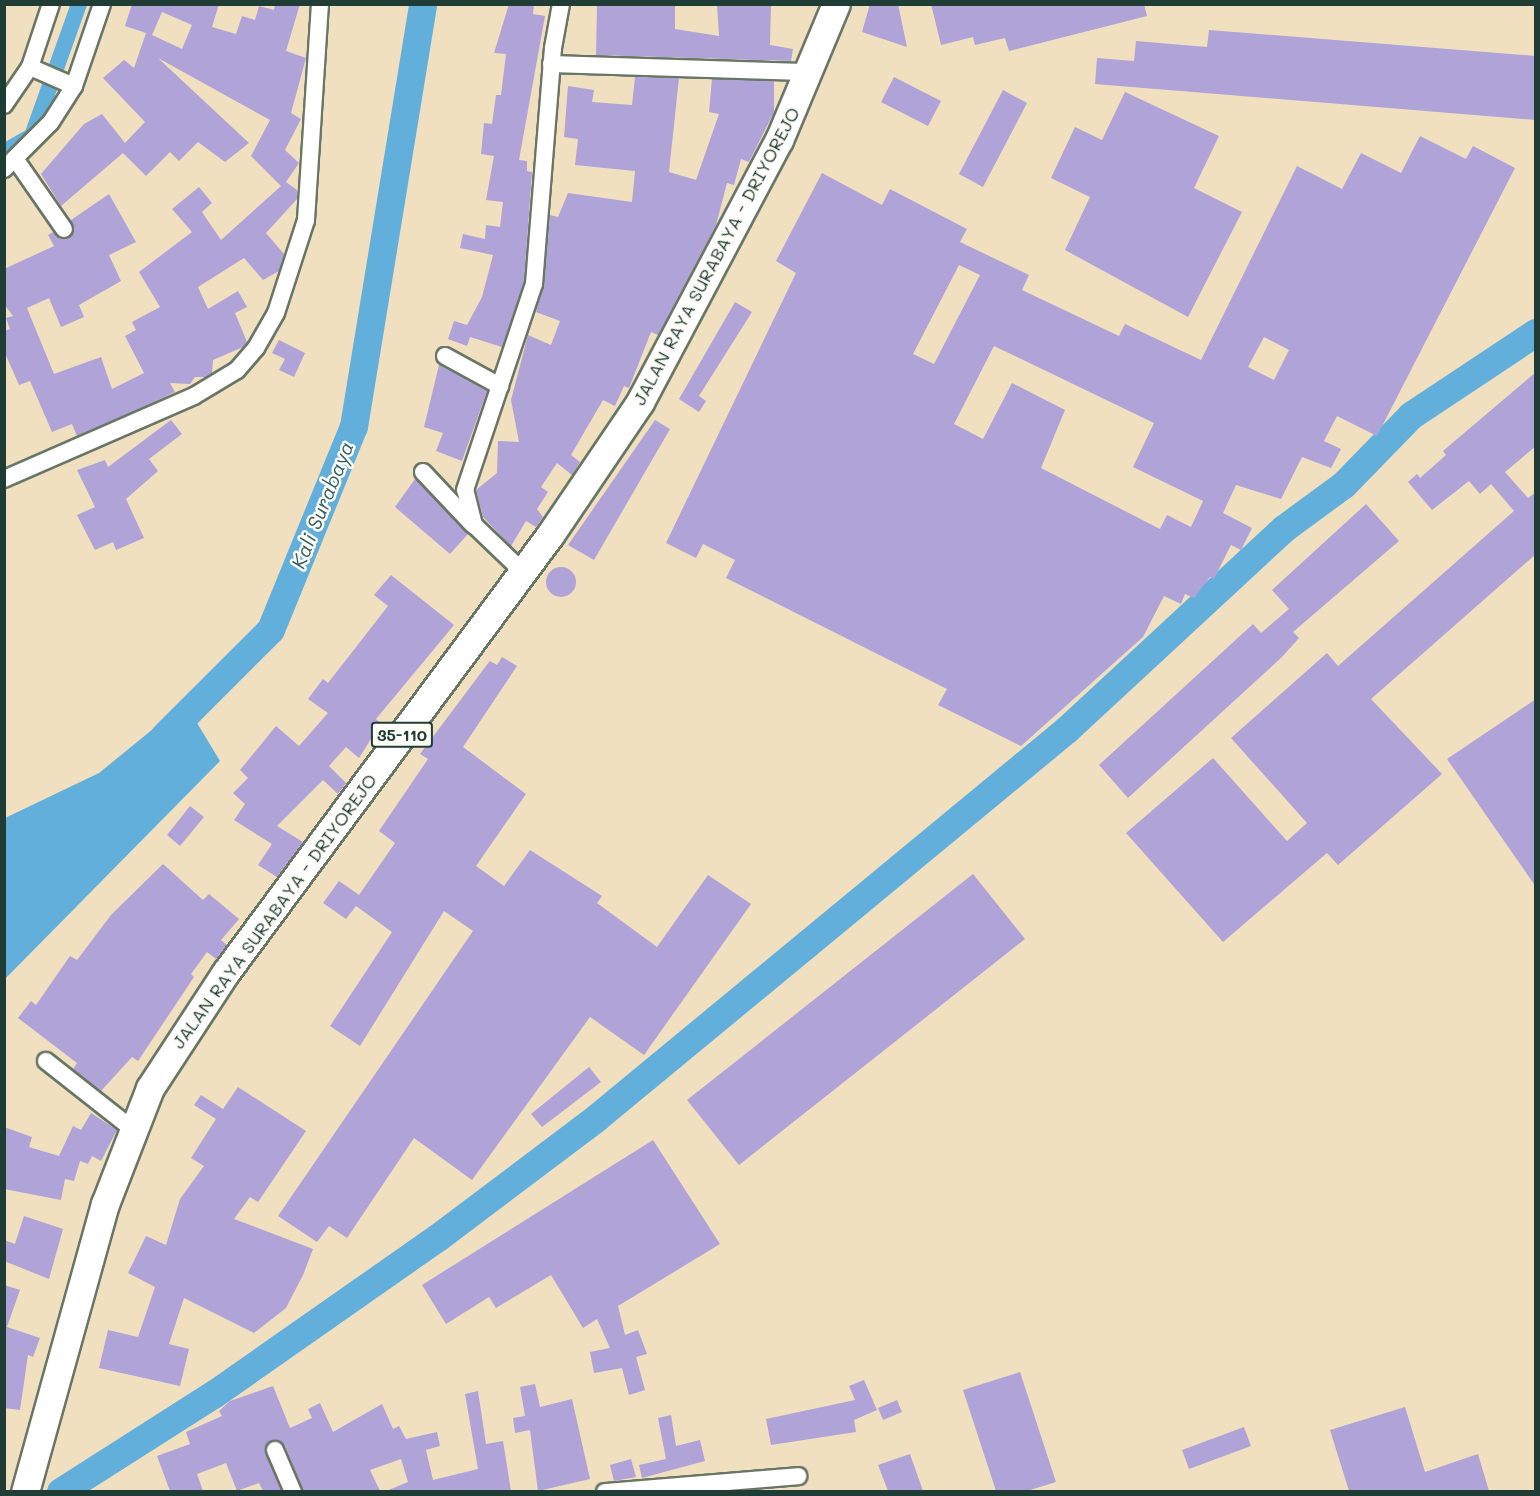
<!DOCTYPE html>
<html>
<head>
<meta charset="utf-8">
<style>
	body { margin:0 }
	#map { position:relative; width:1540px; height:1496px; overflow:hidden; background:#f0e0c0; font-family:Mali,sans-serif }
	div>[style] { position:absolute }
	.water>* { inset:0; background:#63afdc }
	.canal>* { height:16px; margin:-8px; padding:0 8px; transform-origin:8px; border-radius:8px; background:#63afdc }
	.river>* { height:28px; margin:-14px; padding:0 14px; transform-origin:14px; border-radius:14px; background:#63afdc }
	.building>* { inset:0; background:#afa3d8 }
	.round { border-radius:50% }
	.roads { filter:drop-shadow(2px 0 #687665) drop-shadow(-2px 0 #687665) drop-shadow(0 2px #687665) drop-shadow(0 -2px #687665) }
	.street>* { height:16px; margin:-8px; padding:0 8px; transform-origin:8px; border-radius:8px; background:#fff }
	.primary>* { height:27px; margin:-13.5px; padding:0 13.5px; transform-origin:13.5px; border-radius:13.5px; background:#fff }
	span { translate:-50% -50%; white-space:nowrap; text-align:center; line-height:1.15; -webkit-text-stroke:5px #fdfcf7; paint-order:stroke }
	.shield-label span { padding:2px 4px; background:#fdfcf7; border:2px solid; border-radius:4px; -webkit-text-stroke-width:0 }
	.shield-label { font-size:16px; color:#1f3d34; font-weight:700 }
	.street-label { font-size:18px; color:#1f3d34 }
	.water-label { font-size:20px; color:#335f66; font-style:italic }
	.frame { position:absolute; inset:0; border:6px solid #1f3d34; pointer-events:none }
</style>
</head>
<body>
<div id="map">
	<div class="water">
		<div style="clip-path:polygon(185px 703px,220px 761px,5px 979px,5px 818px,99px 773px)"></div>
	</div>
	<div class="canal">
		<div style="left:4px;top:152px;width:32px;rotate:-30deg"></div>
		<div style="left:32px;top:136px;width:140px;rotate:-70.4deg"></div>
	</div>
	<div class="river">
		<div style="left:164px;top:737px;width:151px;rotate:-45deg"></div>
		<div style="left:271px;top:630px;width:219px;rotate:-67.8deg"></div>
		<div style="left:354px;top:427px;width:429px;rotate:-80.7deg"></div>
		<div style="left:61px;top:1492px;width:183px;rotate:-32.5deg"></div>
		<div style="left:215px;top:1394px;width:272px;rotate:-35deg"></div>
		<div style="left:438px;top:1238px;width:199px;rotate:-37deg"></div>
		<div style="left:597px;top:1118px;width:609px;rotate:-39.54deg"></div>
		<div style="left:1067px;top:730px;width:296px;rotate:-42.8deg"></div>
		<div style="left:1284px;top:529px;width:74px;rotate:-36.3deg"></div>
		<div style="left:1344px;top:485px;width:96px;rotate:-45.8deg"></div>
		<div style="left:1411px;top:416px;width:150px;rotate:-33.6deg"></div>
	</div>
	<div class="building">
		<div style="clip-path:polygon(evenodd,132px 4px,219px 4px,212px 27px,236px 34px,242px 16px,255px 20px,259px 6px,274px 10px,275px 4px,300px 4px,286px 51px,306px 58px,291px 113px,301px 119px,285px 150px,299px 163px,286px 182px,297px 190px,297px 199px,266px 233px,284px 254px,279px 271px,263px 280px,244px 258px,198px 287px,208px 309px,238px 291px,247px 307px,235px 313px,247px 342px,243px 347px,213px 360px,212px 373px,205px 377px,195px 377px,190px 384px,170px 383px,175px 392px,145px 406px,77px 436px,72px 424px,52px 432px,30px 381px,19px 385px,4px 351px,4px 331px,10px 329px,6px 318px,13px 316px,4px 304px,4px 269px,54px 246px,48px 235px,53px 232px,60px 239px,70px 237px,71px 220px,109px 194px,136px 242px,109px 255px,121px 281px,79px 305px,84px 317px,61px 327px,49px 298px,27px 308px,54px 374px,101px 357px,112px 389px,144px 373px,125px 336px,136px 330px,132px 322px,160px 307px,139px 272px,192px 232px,172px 209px,199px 187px,212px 203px,202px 212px,221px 240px,281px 186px,251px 156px,270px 120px,158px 58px,249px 143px,225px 162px,198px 142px,179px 161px,170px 152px,146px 176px,123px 153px,61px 206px,41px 174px,84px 124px,102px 114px,125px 143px,145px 122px,103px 78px,124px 60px,134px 68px,146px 33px,125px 26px,132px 4px,162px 12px,192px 25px,182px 49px,152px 35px,162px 12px)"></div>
		<div style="clip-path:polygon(509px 4px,534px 4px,533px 14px,545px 16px,519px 160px,527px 161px,527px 171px,532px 172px,524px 282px,502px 347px,470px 337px,467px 346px,448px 339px,454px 321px,467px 325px,482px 297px,493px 255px,460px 248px,463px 234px,485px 239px,486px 225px,500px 227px,503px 202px,486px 200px,494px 156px,481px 154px,484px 123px,492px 124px,496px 95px,501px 95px,506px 54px,494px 53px)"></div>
		<div style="clip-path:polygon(597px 4px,675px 4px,675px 29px,719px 36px,717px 4px,771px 4px,770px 45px,793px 49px,791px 61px,596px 55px)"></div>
		<div style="clip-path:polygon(870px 4px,898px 4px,907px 47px,862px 32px)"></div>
		<div style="clip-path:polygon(931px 4px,1144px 4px,1147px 16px,1009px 51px,1005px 38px,975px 45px,973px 37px,941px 45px)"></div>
		<div style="clip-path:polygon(1209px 30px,1536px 56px,1536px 120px,1095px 84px,1097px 58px,1134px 61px,1136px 41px,1207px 47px)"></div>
		<div style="clip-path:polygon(635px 77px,679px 78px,669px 172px,696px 180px,719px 114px,709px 112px,712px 79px,774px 81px,774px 112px,749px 162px,741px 159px,734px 185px,727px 183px,716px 225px,658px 335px,651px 332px,629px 388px,624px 386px,615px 406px,603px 400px,571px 455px,580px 462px,572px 475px,557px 463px,541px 487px,548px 492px,537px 509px,543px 517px,536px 527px,526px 521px,511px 546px,483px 517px,476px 490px,497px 473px,498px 441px,519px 442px,511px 400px,528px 335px,551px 345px,560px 321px,536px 312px,544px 285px,550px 215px,558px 217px,568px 193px,632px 202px,635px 171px,575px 165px,578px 139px,564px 137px,568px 86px,594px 90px,592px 102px,632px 105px)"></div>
		<div style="clip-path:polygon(894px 77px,941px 101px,928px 126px,881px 102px)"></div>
		<div style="clip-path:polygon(1003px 90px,1027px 103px,983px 187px,959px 174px)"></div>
		<div style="clip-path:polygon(1125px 92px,1219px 136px,1194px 188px,1242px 212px,1188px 317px,1065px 250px,1090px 197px,1051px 178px,1075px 127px,1102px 140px)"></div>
		<div style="clip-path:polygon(evenodd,1420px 136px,1466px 159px,1473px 146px,1515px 168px,1377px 436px,1337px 416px,1324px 441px,1341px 449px,1331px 468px,1302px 457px,1281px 499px,1236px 485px,1223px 513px,1252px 528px,1241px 550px,1231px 545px,1214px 579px,1210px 577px,1194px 598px,1185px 594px,1181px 604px,1164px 596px,1143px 637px,1021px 746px,938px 705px,947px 689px,726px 578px,735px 560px,703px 544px,696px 558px,666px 543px,796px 273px,776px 261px,822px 173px,882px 205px,890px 189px,967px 229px,960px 242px,1029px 275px,1022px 290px,1119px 336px,1125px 324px,1201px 360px,1297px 166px,1342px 189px,1361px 153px,1401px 173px,1420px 136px,959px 265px,980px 275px,934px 364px,913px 354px,959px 265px,1420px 136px,1264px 337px,1289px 350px,1274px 380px,1248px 367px,1264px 337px,1420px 136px,994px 346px,1154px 423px,1133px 467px,1203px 501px,1191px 527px,1167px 515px,1160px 529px,1041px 468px,1065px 410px,1012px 383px,983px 439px,954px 424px,994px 346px)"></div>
		<div style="clip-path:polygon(735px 302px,752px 312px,699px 396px,706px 401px,699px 412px,679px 399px)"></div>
		<div style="clip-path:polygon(279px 340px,305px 353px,294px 377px,279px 370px,285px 359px,272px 353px)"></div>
		<div style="clip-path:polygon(439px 365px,487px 391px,462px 461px,436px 451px,443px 433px,424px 427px)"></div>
		<div style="clip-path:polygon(1536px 372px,1536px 446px,1505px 472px,1528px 498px,1536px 492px,1536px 554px,1371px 699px,1442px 774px,1338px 865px,1327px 853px,1223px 942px,1126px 833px,1213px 758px,1287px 841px,1307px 823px,1231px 738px,1327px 653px,1338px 666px,1514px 511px,1491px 484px,1480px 494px,1469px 481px,1432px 510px,1408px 482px,1417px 474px,1420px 478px,1446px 455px,1443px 451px)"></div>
		<div style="clip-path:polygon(171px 420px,182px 434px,149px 459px,158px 471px,126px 499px,144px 538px,116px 550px,113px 542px,95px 550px,77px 515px,95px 507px,77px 470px,105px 460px,108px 467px)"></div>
		<div style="clip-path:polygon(655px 420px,670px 429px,594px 560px,568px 545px)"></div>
		<div style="clip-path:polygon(415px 479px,468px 534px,450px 554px,395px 507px)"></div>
		<div style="clip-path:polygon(1366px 504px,1399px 541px,1293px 632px,1299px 638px,1282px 657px,1128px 798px,1099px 765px,1253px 624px,1261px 633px,1289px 609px,1272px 590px)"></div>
		<div class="round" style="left:546px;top:567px;width:30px;height:30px"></div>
		<div style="clip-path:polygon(391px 575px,454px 625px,376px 719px,381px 723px,359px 758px,346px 747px,329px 766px,346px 783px,338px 794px,323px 780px,277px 826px,303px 842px,277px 877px,258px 865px,272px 844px,234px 820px,245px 804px,233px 793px,248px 778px,240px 770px,276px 726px,299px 746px,328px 713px,308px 699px,323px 679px,328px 683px,388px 606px,374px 595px)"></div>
		<div style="clip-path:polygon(502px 657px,517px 666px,463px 747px,526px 794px,476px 866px,504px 886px,530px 850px,602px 896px,597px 903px,657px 947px,708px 875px,751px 904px,644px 1055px,590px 1017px,472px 1180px,414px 1138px,347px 1238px,329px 1226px,317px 1242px,278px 1216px,473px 931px,444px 911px,360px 1046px,330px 1026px,392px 932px,356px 906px,346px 919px,323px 903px,339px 881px,359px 895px,395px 843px,379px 831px,428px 759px,420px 754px,486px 666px,490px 661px,497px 665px)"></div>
		<div style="clip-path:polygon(1536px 699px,1536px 887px,1447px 759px)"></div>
		<div style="clip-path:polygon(190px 806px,204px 817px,180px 846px,167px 835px)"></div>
		<div style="clip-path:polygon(163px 864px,203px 900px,209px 894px,239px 919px,221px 940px,227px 945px,216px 959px,207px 952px,191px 974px,194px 977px,138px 1061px,132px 1057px,101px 1091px,73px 1069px,77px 1063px,18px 1018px,31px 1001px,36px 1005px,70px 956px,77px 960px,111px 915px)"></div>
		<div style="clip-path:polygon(973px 874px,1025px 939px,739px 1165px,687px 1100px)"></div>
		<div style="clip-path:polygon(589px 1067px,601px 1082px,542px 1127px,531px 1114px)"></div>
		<div style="clip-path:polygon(238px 1087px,306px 1131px,258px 1202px,250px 1197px,234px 1219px,313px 1249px,303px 1275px,286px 1308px,254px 1333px,184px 1298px,169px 1344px,189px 1349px,180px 1386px,99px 1368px,108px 1330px,138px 1337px,155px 1287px,128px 1273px,146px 1236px,166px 1245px,180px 1199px,204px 1166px,191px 1158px,216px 1119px,194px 1105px,201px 1095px,223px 1109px)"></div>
		<div style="clip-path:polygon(91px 1113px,117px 1130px,101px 1161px,92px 1156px,88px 1164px,80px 1161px,74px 1181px,65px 1179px,61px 1200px,4px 1189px,4px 1127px,32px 1137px,29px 1147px,59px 1156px,73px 1126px,81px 1130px)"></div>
		<div style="clip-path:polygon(653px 1140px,720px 1244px,618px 1306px,625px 1335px,638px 1330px,647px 1354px,636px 1357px,645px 1390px,629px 1395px,622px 1368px,594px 1373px,590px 1352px,610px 1348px,597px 1319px,583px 1328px,551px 1275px,496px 1308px,489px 1297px,446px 1324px,422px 1285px)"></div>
		<div style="clip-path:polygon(24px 1216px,63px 1229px,49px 1279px,4px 1261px,4px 1240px,15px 1244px)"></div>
		<div style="clip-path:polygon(4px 1285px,20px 1290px,7px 1327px,40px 1338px,33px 1357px,28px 1355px,20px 1410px,4px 1408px)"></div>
		<div style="clip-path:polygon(1020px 1372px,1056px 1482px,1027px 1491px,996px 1491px,963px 1390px)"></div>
		<div style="clip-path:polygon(864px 1380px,877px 1410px,854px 1420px,856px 1432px,771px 1445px,766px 1419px,855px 1400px,849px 1386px)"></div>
		<div style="clip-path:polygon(535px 1384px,540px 1407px,572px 1399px,590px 1479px,538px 1491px,530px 1430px,515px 1433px,513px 1418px,525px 1416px,520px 1387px)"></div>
		<div style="clip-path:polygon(273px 1386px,290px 1428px,312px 1418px,308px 1409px,320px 1403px,333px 1432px,382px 1404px,393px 1429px,399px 1426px,406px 1439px,437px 1432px,440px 1446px,426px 1450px,433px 1480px,478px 1469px,465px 1394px,478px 1391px,486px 1444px,503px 1441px,511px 1491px,386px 1491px,408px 1482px,401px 1459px,370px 1470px,380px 1491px,303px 1491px,285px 1446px,276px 1440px,265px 1449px,281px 1491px,263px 1491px,259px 1483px,237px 1491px,226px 1463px,197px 1474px,203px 1491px,170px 1491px,157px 1456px,190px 1444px,186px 1432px,222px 1416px,219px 1411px,230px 1401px)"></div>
		<div style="clip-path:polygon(897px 1400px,902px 1412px,883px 1420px,878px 1408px)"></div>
		<div style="clip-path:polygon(1405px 1407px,1425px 1472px,1478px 1454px,1489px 1491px,1349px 1491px,1330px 1430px)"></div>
		<div style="clip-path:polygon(671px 1415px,676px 1446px,700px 1440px,705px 1461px,642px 1478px,639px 1465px,666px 1459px,658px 1418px)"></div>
		<div style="clip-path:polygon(1244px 1427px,1251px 1446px,1189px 1469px,1182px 1450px)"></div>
		<div style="clip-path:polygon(910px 1454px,923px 1491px,888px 1491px,878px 1465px)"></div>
		<div style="clip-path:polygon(631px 1459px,636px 1477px,614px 1481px,610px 1465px)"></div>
	</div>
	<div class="roads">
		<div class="street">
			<div style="left:551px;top:64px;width:260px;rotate:1.8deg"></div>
			<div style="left:30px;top:67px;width:48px;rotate:23.4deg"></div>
			<div style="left:4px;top:105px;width:46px;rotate:-55.6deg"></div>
			<div style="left:30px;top:67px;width:66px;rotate:-71.6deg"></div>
			<div style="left:16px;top:160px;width:84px;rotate:55.2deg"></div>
			<div style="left:4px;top:169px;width:66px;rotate:-45deg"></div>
			<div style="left:51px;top:122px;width:43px;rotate:-57.4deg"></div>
			<div style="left:74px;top:86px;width:87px;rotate:-71.1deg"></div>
			<div style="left:445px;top:356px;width:63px;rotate:28.6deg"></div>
			<div style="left:423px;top:472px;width:73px;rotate:46.7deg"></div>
			<div style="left:4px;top:479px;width:207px;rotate:-23.6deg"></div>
			<div style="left:194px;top:396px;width:50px;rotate:-31.2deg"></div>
			<div style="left:237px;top:370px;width:29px;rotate:-49deg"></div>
			<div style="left:256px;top:348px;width:40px;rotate:-60.3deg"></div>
			<div style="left:276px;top:313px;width:98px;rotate:-72.1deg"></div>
			<div style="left:306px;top:220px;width:216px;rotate:-86.3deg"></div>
			<div style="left:521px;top:570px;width:65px;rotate:-136.2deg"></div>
			<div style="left:474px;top:525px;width:36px;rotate:-104deg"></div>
			<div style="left:465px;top:490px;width:217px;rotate:-71.5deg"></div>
			<div style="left:534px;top:284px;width:237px;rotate:-85.4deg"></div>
			<div style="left:553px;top:48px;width:45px;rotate:-79.7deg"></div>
			<div style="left:46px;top:1061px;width:108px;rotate:38.2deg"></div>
			<div style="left:275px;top:1450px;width:46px;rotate:66.8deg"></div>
			<div style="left:605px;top:1492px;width:194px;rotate:-4.7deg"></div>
		</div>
		<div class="primary">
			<div style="left:25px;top:1492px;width:299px;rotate:-74.5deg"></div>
			<div style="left:105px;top:1204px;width:124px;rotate:-68.8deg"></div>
			<div style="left:150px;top:1088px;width:139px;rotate:-56.8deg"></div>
			<div style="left:226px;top:972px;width:544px;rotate:-53.45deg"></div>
			<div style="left:550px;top:535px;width:161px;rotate:-55.9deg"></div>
			<div style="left:640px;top:402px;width:297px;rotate:-62.1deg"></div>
			<div style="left:779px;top:140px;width:147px;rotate:-67.3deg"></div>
		</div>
	</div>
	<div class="shield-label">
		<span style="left:402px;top:735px">35-110</span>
	</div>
	<div class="street-label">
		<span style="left:716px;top:256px;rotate:-62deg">JALAN RAYA SURABAYA - DRIYOREJO</span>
		<span style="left:274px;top:911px;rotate:-54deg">JALAN RAYA SURABAYA - DRIYOREJO</span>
	</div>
	<div class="water-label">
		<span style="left:322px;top:505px;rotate:-68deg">Kali Surabaya</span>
	</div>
	<div class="frame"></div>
</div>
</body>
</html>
